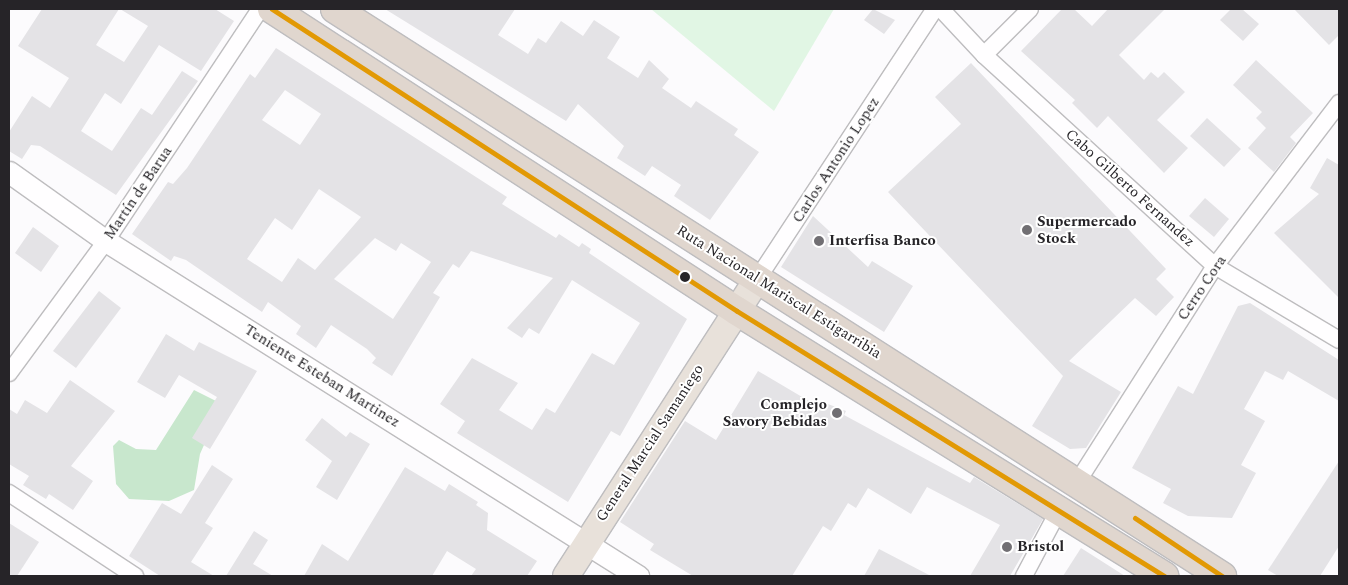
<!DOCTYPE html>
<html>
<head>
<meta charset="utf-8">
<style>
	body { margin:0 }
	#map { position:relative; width:1348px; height:585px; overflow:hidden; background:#fcfbfd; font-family:Spectral,serif }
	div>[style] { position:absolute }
	.green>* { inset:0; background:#e1f6e4 }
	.forest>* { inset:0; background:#c8e7cd }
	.building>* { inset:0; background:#e4e3e6 }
	.roads { filter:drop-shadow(1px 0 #bebdbf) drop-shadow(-1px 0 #bebdbf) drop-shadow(0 1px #bebdbf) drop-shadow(0 -1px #bebdbf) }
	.minor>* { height:16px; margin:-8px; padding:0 8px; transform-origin:8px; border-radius:8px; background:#fffeff }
	.tertiary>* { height:21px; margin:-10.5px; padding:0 10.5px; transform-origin:10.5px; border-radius:10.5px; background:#fffeff }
	.primary>* { height:26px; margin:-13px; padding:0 13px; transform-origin:13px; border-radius:13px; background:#e8e1da }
	.trunk>* { height:28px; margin:-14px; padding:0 14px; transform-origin:14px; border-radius:14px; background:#e0d6ce }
	.bus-1>* { height:5px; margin:-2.5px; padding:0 2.5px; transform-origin:2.5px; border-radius:2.5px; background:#e29904 }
	.dots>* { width:14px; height:14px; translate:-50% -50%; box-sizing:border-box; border:2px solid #fff; border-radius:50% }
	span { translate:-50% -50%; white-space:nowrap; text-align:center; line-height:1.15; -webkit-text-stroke:4px #fff; paint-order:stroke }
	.street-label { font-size:15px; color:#262428 }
	.poi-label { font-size:15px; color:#262428; font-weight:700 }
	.left { translate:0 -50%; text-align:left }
	.right { translate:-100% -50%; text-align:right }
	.frame { position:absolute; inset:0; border:10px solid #262428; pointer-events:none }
</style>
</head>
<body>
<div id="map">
	<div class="green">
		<div style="clip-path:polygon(651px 9px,834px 9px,774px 111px)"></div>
	</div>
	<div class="forest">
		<div style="clip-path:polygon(194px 390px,218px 402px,219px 411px,200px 454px,194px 490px,169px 501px,129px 499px,116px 484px,113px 446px,119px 440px,136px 449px,156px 450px)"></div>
	</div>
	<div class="building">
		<div style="clip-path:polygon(42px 9px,119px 9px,96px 45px,124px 62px,148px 26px,120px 9px,215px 9px,234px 21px,201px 71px,159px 45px,121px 104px,105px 93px,81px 131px,112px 151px,141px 108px,152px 115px,182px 71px,198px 81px,116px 195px,40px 146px,31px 145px,22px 159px,9px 151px,9px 132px,32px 96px,50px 108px,69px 78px,18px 46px)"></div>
		<div style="clip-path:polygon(385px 9px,515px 9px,498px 35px,528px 54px,538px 38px,546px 43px,561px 21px,583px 36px,594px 20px,620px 37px,607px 58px,638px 78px,649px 60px,669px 79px,662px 88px,691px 108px,696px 101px,738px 129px,734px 135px,759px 152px,710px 220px,674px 196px,681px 185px,652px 166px,645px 176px,617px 158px,624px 146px,578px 104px,566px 121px)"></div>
		<div style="clip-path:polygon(873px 9px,895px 20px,884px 34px,864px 20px)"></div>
		<div style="clip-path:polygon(1062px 9px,1074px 9px,1092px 26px,1108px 9px,1165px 9px,1119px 55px,1144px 80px,1151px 72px,1158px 78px,1164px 72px,1185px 92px,1157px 120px,1188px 148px,1164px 173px,1108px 116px,1097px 128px,1072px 103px,1075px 100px,1021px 51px)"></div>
		<div style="clip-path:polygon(1231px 9px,1242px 9px,1259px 24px,1243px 41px,1220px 20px)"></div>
		<div style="clip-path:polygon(1294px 9px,1339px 9px,1339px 35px,1329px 45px)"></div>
		<div style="clip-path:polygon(evenodd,276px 48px,507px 197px,502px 204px,556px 238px,559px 234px,579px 247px,582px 243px,591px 249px,589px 253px,687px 319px,620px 436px,611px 431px,568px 502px,457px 433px,465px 421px,440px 404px,472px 358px,518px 383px,499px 410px,532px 430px,546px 408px,555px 413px,592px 353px,614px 365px,640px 323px,572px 280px,539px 334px,529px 328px,522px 338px,507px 328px,553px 278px,471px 251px,459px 268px,453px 264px,433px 293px,440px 297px,392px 376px,372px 363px,376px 358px,367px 349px,331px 325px,316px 348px,296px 334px,301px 326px,268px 302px,262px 312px,186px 260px,174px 256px,171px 261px,132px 234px,168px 182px,173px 184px,187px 168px,250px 74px,255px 78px,276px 48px,285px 90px,321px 114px,300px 145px,262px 120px,285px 90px,276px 48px,319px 189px,361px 217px,315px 270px,298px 258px,282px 282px,247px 259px,275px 218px,292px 230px,319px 189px,276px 48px,375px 238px,396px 251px,401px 243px,431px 262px,393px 319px,334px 279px,375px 238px)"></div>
		<div style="clip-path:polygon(1256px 60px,1313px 113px,1290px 137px,1296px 143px,1274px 172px,1248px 148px,1266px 128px,1256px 118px,1262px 112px,1233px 85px)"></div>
		<div style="clip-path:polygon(971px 63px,1166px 269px,1156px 279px,1174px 297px,1156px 316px,1135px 298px,1069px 361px,1121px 392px,1086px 448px,1070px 449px,1032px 426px,1063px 376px,888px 192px,961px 124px,935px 97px)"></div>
		<div style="clip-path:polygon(1207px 118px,1241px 149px,1224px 167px,1190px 136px)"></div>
		<div style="clip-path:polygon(1327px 158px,1339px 165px,1339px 298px,1274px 233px,1319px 194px,1310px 188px)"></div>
		<div style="clip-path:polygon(1205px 198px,1229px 219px,1214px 237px,1189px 216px)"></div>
		<div style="clip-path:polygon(813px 216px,868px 267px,872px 261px,913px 286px,884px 332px,781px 267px)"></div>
		<div style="clip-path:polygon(33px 227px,59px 246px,41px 272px,15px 253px)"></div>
		<div style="clip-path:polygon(99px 291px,121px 308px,76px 368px,53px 351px)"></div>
		<div style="clip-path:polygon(1250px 303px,1339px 360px,1339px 401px,1288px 371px,1283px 380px,1265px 371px,1244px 409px,1265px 421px,1241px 465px,1256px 473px,1232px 518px,1188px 516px,1163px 503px,1171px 489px,1132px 468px,1178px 386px,1193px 394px,1238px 306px)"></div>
		<div style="clip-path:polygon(166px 334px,194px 351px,199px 342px,257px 371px,210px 449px,192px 438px,217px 397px,179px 375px,165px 398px,137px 382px)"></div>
		<div style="clip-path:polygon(758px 371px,819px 407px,828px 404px,846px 411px,844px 415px,970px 483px,974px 477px,1043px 519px,1010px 576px,970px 576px,1000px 525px,927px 487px,911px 514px,868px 488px,856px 508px,848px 503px,831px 531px,823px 526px,792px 576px,693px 576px,650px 550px,654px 544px,620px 522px,685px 421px,716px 440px)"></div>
		<div style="clip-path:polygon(70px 380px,115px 411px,71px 466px,93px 481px,73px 510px,49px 494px,46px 499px,23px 485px,29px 476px,9px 464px,9px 409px,17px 414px,25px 400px,47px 413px)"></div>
		<div style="clip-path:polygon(322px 418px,346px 437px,350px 432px,370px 444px,337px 500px,316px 487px,332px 461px,305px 440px)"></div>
		<div style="clip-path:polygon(1339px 461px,1339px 546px,1320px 576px,1278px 576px,1268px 570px)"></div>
		<div style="clip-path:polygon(212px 465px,233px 479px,205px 523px,213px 528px,191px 562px,214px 576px,160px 576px,129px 556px,162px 503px,181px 514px)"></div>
		<div style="clip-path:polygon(405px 467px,445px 491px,449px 484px,478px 502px,476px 505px,488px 513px,487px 530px,537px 561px,527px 576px,471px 576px,476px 569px,447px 551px,432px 576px,304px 576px,322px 544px,348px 561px)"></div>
		<div style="clip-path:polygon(9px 523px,39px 542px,17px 576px,9px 576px)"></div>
		<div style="clip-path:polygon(254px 531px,268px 540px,253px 564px,273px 576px,226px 576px)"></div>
		<div style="clip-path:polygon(1081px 548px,1125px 576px,1063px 576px)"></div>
		<div style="clip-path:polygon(879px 549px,931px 576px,864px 576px)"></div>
	</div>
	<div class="roads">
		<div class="minor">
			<div style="left:941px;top:9px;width:63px;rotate:46.9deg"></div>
			<div style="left:984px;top:55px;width:313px;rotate:42.4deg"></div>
			<div style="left:1215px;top:266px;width:144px;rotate:30.8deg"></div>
			<div style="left:984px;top:55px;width:65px;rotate:-45deg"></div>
			<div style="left:758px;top:278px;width:322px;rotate:-56.7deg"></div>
			<div style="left:9px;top:373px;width:164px;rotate:-53.7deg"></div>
			<div style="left:106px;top:241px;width:278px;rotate:-56.4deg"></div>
			<div style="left:1078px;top:481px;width:255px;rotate:-57.5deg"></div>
			<div style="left:1215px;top:266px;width:205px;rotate:-52.7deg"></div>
			<div style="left:9px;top:493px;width:151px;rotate:33.4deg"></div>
			<div style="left:1024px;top:576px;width:77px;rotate:-62.1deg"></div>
		</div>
		<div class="tertiary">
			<div style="left:9px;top:172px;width:119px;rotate:35.4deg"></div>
			<div style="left:106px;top:241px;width:629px;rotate:32.2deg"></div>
		</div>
		<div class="primary">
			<div style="left:566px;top:576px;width:354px;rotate:-57.2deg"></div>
		</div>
		<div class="trunk">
			<div style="left:272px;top:9px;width:554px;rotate:33deg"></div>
			<div style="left:737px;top:311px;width:503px;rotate:31.82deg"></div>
			<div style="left:335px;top:9px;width:1053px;rotate:32.59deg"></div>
		</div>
	</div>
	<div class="bus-1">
		<div style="left:272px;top:9px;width:554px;rotate:33deg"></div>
		<div style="left:737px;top:311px;width:503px;rotate:31.82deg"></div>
		<div style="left:1135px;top:518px;width:105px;rotate:33.7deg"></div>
	</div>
	<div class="dots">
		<div style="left:1027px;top:230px;background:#716f73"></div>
		<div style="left:819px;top:241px;background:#716f73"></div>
		<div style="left:685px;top:277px;background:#262428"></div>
		<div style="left:837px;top:413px;background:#716f73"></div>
		<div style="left:1007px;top:547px;background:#716f73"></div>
	</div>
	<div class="street-label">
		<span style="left:836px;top:160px;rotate:-57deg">Carlos Antonio Lopez</span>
		<span style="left:1130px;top:188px;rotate:42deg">Cabo Gilberto Fernandez</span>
		<span style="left:138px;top:193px;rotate:-56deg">Martín de Barua</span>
		<span style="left:1202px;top:288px;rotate:-56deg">Cerro Cora</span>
		<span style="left:779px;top:292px;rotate:32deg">Ruta Nacional Mariscal Estigarribia</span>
		<span style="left:322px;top:376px;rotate:32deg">Teniente Esteban Martinez</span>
		<span style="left:650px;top:443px;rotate:-57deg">General Marcial Samaniego</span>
	</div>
	<div class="poi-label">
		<span class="left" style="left:1037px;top:230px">Supermercado<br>Stock</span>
		<span class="left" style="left:829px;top:241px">Interfisa Banco</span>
		<span class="right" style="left:827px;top:413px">Complejo<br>Savory Bebidas</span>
		<span class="left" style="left:1017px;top:547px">Bristol</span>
	</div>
	<div class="frame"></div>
</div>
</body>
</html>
